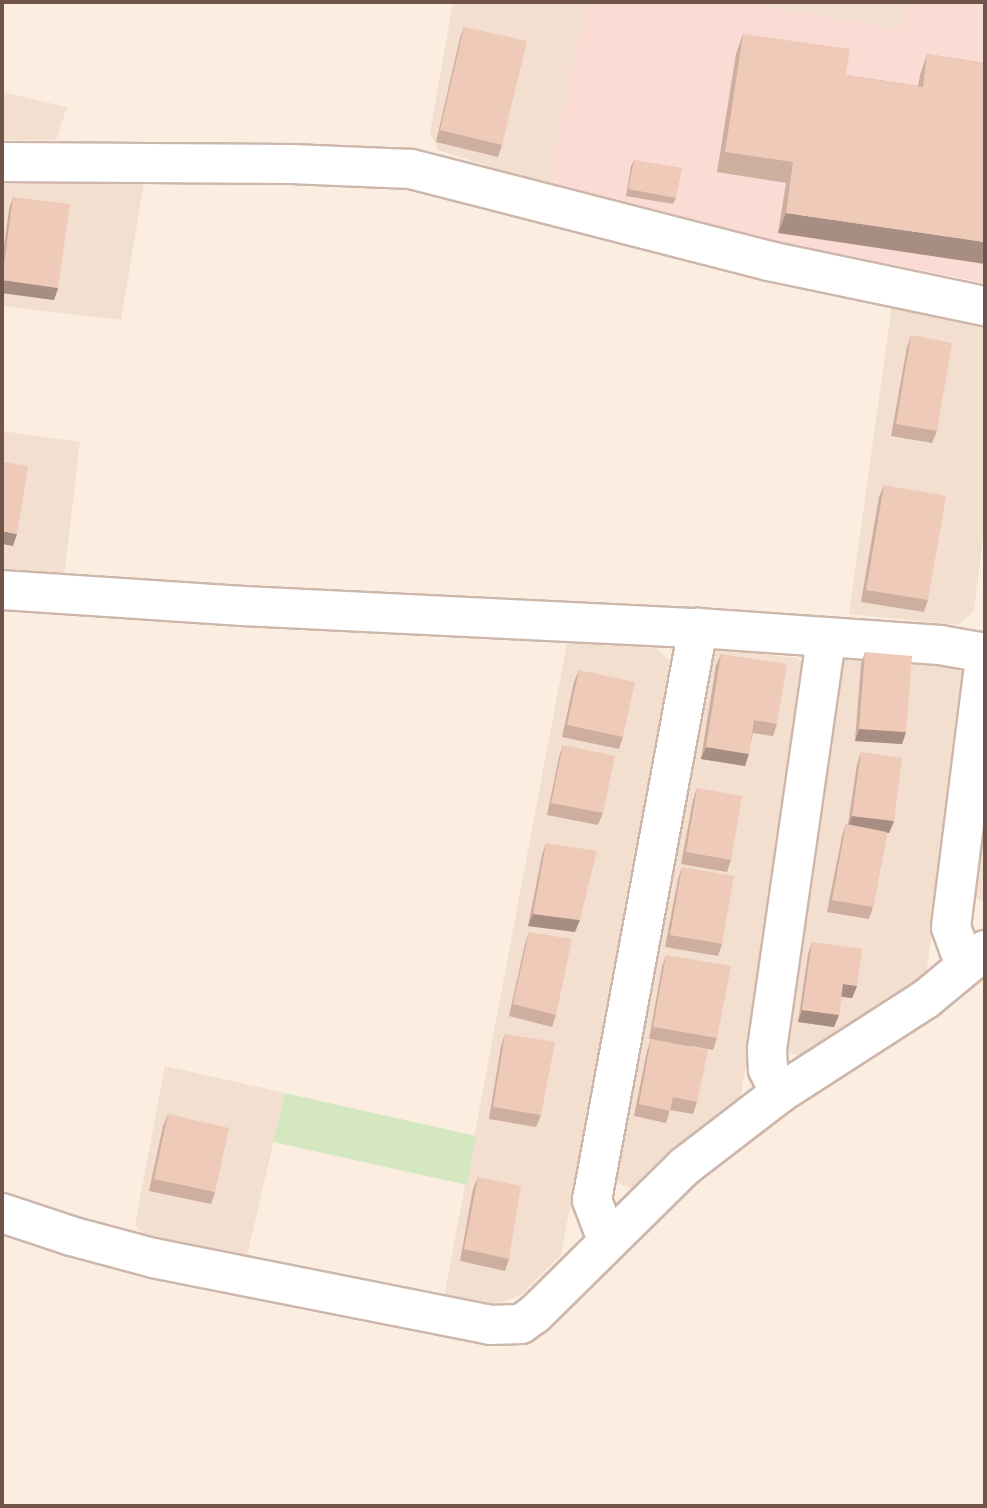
<!DOCTYPE html>
<html>
<head>
<meta charset="utf-8">
<style>
	body { margin:0 }
	#map { position:relative; width:987px; height:1508px; overflow:hidden; background:#fbeee1; font-family:"Source Sans 3",sans-serif }
	div>[style] { position:absolute }
	.residential>* { inset:0; background:#f2dfcf }
	.commercial>* { inset:0; background:#fbdcd5 }
	.green>* { inset:0; background:#d4e7c0 }
	.roads { filter:drop-shadow(2px 0 #cdb7ab) drop-shadow(-2px 0 #cdb7ab) drop-shadow(0 2px #cdb7ab) drop-shadow(0 -2px #cdb7ab) }
	.minor>* { height:38px; margin:-19px; padding:0 19px; transform-origin:19px; border-radius:19px; background:#fff }
	.wall>* { inset:0; background:#ceae9f }
	.shaded-wall>* { inset:0; background:#a78d82 }
	.building>* { inset:0; background:#efcab9 }
	span { translate:-50% -50%; white-space:nowrap; text-align:center; line-height:1.15; -webkit-text-stroke:5px #fef2e6; paint-order:stroke }
	.frame { position:absolute; inset:0; border:4px solid #705349; pointer-events:none }
</style>
</head>
<body>
<div id="map">
	<div class="residential">
		<div style="clip-path:polygon(453px 2px,586px 2px,548px 185px,438px 150px,430px 132px)"></div>
		<div style="clip-path:polygon(740px 2px,907px 2px,903px 29px)"></div>
		<div style="clip-path:polygon(2px 92px,67px 107px,56px 140px,2px 140px)"></div>
		<div style="clip-path:polygon(2px 182px,144px 182px,121px 320px,2px 306px)"></div>
		<div style="clip-path:polygon(892px 304px,985px 318px,985px 523px,974px 611px,958px 625px,849px 614px)"></div>
		<div style="clip-path:polygon(2px 431px,80px 442px,64px 577px,2px 570px)"></div>
		<div style="clip-path:polygon(567px 643px,656px 648px,671px 662px,561px 1255px,521px 1295px,496px 1304px,444px 1297px)"></div>
		<div style="clip-path:polygon(708px 648px,797px 658px,811px 670px,740px 1100px,633px 1190px,617px 1182px)"></div>
		<div style="clip-path:polygon(845px 655px,952px 661px,967px 678px,925px 983px,804px 1058px,788px 1052px)"></div>
		<div style="clip-path:polygon(985px 811px,985px 903px,974px 897px)"></div>
		<div style="clip-path:polygon(165px 1066px,285px 1093px,246px 1260px,143px 1236px,135px 1224px)"></div>
	</div>
	<div class="commercial">
		<div style="clip-path:polygon(586px 2px,740px 2px,902px 29px,907px 2px,985px 2px,985px 283px,783px 243px,548px 185px)"></div>
	</div>
	<div class="green">
		<div style="clip-path:polygon(285px 1093px,476px 1136px,467px 1185px,273px 1142px)"></div>
	</div>
	<div class="roads">
		<div class="minor">
			<div style="left:2px;top:162px;width:289px;rotate:0.4deg"></div>
			<div style="left:291px;top:164px;width:120px;rotate:2.4deg"></div>
			<div style="left:411px;top:169px;width:370px;rotate:14.4deg"></div>
			<div style="left:769px;top:261px;width:221px;rotate:11.8deg"></div>
			<div style="left:2px;top:590px;width:241px;rotate:3.8deg"></div>
			<div style="left:242px;top:606px;width:457px;rotate:2.8deg"></div>
			<div style="left:698px;top:628px;width:243px;rotate:4deg"></div>
			<div style="left:940px;top:645px;width:46px;rotate:10.1deg"></div>
			<div style="left:968px;top:961px;width:15px;rotate:-127deg"></div>
			<div style="left:959px;top:949px;width:23px;rotate:-110deg"></div>
			<div style="left:951px;top:927px;width:271px;rotate:-82.8deg"></div>
			<div style="left:780px;top:1093px;width:27px;rotate:-117deg"></div>
			<div style="left:768px;top:1069px;width:20px;rotate:-93deg"></div>
			<div style="left:767px;top:1049px;width:414px;rotate:-81.8deg"></div>
			<div style="left:2px;top:1213px;width:73px;rotate:18.4deg"></div>
			<div style="left:71px;top:1236px;width:85px;rotate:15deg"></div>
			<div style="left:153px;top:1258px;width:344px;rotate:11.2deg"></div>
			<div style="left:490px;top:1325px;width:31px;rotate:-2deg"></div>
			<div style="left:521px;top:1324px;width:17px;rotate:-36deg"></div>
			<div style="left:535px;top:1314px;width:211px;rotate:-44.6deg"></div>
			<div style="left:685px;top:1166px;width:120px;rotate:-37.5deg"></div>
			<div style="left:780px;top:1093px;width:174px;rotate:-32.8deg"></div>
			<div style="left:926px;top:999px;width:77px;rotate:-39.7deg"></div>
			<div style="left:607px;top:1240px;width:43px;rotate:-110.6deg"></div>
			<div style="left:592px;top:1200px;width:582px;rotate:-79.5deg"></div>
		</div>
	</div>
	<div class="wall">
		<div style="clip-path:polygon(866px 2px,882px 2px,881px 4px)"></div>
		<div style="clip-path:polygon(464px 27px,502px 145px,498px 157px,436px 142px,460px 38px)"></div>
		<div style="clip-path:polygon(743px 34px,846px 75px,918px 86px,920px 75px,927px 54px,985px 63px,778px 233px,786px 183px,717px 172px,736px 54px)"></div>
		<div style="clip-path:polygon(634px 160px,676px 198px,673px 204px,626px 196px,631px 166px)"></div>
		<div style="clip-path:polygon(13px 197px,58px 288px,54px 300px,2px 293px,2px 261px,9px 209px)"></div>
		<div style="clip-path:polygon(911px 335px,937px 431px,932px 443px,891px 436px,907px 347px)"></div>
		<div style="clip-path:polygon(884px 485px,928px 600px,924px 612px,861px 602px,879px 497px)"></div>
		<div style="clip-path:polygon(865px 652px,906px 732px,902px 744px,855px 741px,861px 664px)"></div>
		<div style="clip-path:polygon(721px 654px,777px 724px,773px 736px,753px 733px,745px 766px,701px 759px,716px 665px)"></div>
		<div style="clip-path:polygon(579px 670px,623px 737px,619px 749px,562px 737px,574px 682px)"></div>
		<div style="clip-path:polygon(563px 745px,603px 813px,598px 825px,547px 815px,559px 757px)"></div>
		<div style="clip-path:polygon(861px 752px,894px 821px,889px 833px,887px 833px,873px 907px,869px 919px,827px 912px,842px 836px,846px 824px,848px 824px,857px 764px)"></div>
		<div style="clip-path:polygon(697px 788px,731px 860px,727px 872px,681px 864px,693px 800px)"></div>
		<div style="clip-path:polygon(546px 843px,575px 932px,528px 926px,542px 855px)"></div>
		<div style="clip-path:polygon(682px 867px,722px 944px,718px 956px,665px 947px,678px 879px)"></div>
		<div style="clip-path:polygon(529px 932px,556px 1015px,552px 1027px,509px 1016px,525px 944px)"></div>
		<div style="clip-path:polygon(812px 942px,857px 986px,852px 998px,841px 997px,839px 1015px,834px 1027px,798px 1022px,808px 954px)"></div>
		<div style="clip-path:polygon(666px 955px,717px 1038px,713px 1050px,691px 1046px,697px 1102px,693px 1114px,670px 1110px,666px 1123px,634px 1116px,647px 1051px,651px 1039px,649px 1039px,662px 967px)"></div>
		<div style="clip-path:polygon(505px 1034px,541px 1115px,536px 1127px,489px 1119px,501px 1046px)"></div>
		<div style="clip-path:polygon(168px 1114px,215px 1192px,211px 1204px,149px 1191px,163px 1126px)"></div>
		<div style="clip-path:polygon(478px 1177px,509px 1259px,505px 1271px,460px 1261px,473px 1189px)"></div>
	</div>
	<div class="shaded-wall">
		<div style="clip-path:polygon(786px 213px,985px 242px,985px 264px,778px 233px)"></div>
		<div style="clip-path:polygon(2px 280px,58px 288px,54px 300px,2px 293px)"></div>
		<div style="clip-path:polygon(2px 531px,17px 534px,13px 546px,2px 544px)"></div>
		<div style="clip-path:polygon(859px 729px,906px 732px,902px 744px,855px 741px)"></div>
		<div style="clip-path:polygon(706px 747px,749px 754px,745px 766px,701px 759px)"></div>
		<div style="clip-path:polygon(852px 816px,894px 821px,889px 833px,848px 828px)"></div>
		<div style="clip-path:polygon(533px 914px,580px 920px,575px 932px,528px 926px)"></div>
		<div style="clip-path:polygon(843px 984px,857px 986px,852px 998px,839px 996px)"></div>
		<div style="clip-path:polygon(802px 1010px,839px 1015px,834px 1027px,798px 1022px)"></div>
	</div>
	<div class="building">
		<div style="clip-path:polygon(464px 27px,527px 41px,502px 145px,440px 130px)"></div>
		<div style="clip-path:polygon(743px 34px,850px 49px,846px 75px,923px 87px,927px 54px,985px 63px,985px 242px,786px 213px,793px 162px,725px 152px)"></div>
		<div style="clip-path:polygon(634px 160px,682px 168px,676px 198px,628px 189px)"></div>
		<div style="clip-path:polygon(13px 197px,70px 204px,58px 288px,2px 280px)"></div>
		<div style="clip-path:polygon(911px 335px,952px 343px,937px 431px,896px 424px)"></div>
		<div style="clip-path:polygon(2px 462px,28px 466px,17px 534px,2px 531px)"></div>
		<div style="clip-path:polygon(884px 485px,946px 496px,928px 600px,866px 590px)"></div>
		<div style="clip-path:polygon(865px 652px,912px 656px,906px 732px,859px 729px)"></div>
		<div style="clip-path:polygon(721px 654px,787px 664px,777px 724px,754px 720px,749px 754px,706px 747px)"></div>
		<div style="clip-path:polygon(579px 670px,635px 682px,623px 737px,567px 725px)"></div>
		<div style="clip-path:polygon(563px 745px,615px 756px,603px 813px,551px 803px)"></div>
		<div style="clip-path:polygon(861px 752px,902px 758px,894px 821px,852px 816px)"></div>
		<div style="clip-path:polygon(697px 788px,742px 796px,731px 860px,686px 852px)"></div>
		<div style="clip-path:polygon(846px 824px,887px 832px,873px 907px,832px 900px)"></div>
		<div style="clip-path:polygon(546px 843px,597px 851px,580px 920px,533px 914px)"></div>
		<div style="clip-path:polygon(682px 867px,734px 876px,722px 944px,670px 935px)"></div>
		<div style="clip-path:polygon(529px 932px,572px 939px,556px 1015px,513px 1004px)"></div>
		<div style="clip-path:polygon(812px 942px,862px 949px,857px 986px,843px 984px,839px 1015px,802px 1010px)"></div>
		<div style="clip-path:polygon(666px 955px,731px 966px,717px 1038px,653px 1027px)"></div>
		<div style="clip-path:polygon(505px 1034px,555px 1042px,541px 1115px,493px 1107px)"></div>
		<div style="clip-path:polygon(651px 1039px,708px 1050px,697px 1102px,673px 1097px,670px 1111px,639px 1104px)"></div>
		<div style="clip-path:polygon(168px 1114px,229px 1128px,215px 1192px,154px 1179px)"></div>
		<div style="clip-path:polygon(478px 1177px,521px 1186px,509px 1259px,464px 1249px)"></div>
	</div>
	<div class="frame"></div>
</div>
</body>
</html>
